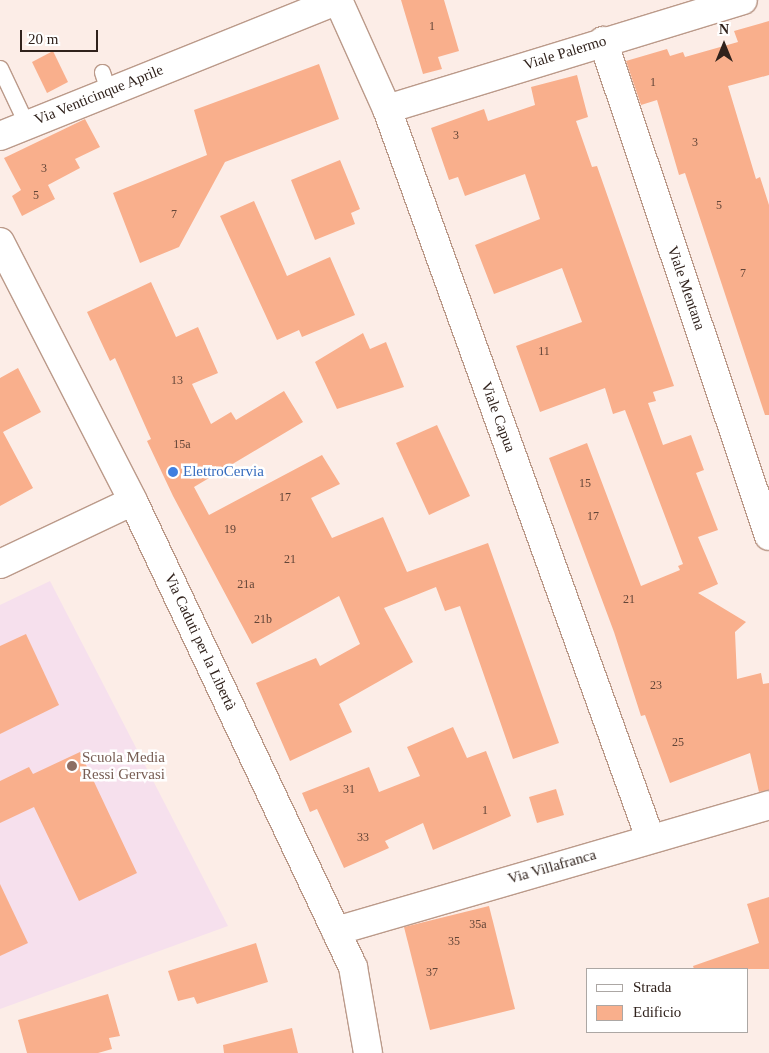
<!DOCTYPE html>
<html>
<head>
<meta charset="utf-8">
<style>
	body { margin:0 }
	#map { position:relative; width:769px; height:1053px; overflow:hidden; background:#fcede7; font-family:"Times New Roman",serif }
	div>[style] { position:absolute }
	.education>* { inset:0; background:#f6e0ed }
	.building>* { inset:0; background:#f9af8c }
	.roads { filter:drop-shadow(1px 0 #bb9a8a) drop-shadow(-1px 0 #bb9a8a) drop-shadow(0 1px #bb9a8a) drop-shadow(0 -1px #bb9a8a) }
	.service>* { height:15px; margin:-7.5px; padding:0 7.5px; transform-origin:7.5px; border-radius:7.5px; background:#fff }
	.minor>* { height:28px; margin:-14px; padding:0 14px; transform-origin:14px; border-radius:14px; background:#fff }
	.tertiary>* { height:28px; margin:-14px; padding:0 14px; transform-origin:14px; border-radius:14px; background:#fff }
	.dots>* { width:14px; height:14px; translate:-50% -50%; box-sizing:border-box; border:2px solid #fff; border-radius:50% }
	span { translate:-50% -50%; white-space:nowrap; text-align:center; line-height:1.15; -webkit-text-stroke:5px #fff; paint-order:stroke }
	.number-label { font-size:12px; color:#624538 }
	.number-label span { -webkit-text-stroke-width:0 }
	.street-label { font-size:15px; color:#30221c }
	.shop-label { font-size:15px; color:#366cbe }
	.left { translate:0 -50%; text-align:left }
	.education-label { font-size:15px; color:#785e54 }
	.legend { position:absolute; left:586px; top:968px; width:162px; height:65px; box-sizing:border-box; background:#fff; border:1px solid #aca7a4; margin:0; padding:6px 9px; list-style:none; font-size:15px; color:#30221c }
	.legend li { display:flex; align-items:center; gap:10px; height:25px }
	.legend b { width:25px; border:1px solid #aca7a4 }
	.north { position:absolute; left:699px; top:20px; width:50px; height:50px; -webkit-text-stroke:4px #fff; paint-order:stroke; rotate:0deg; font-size:14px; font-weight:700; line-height:20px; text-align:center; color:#30221c }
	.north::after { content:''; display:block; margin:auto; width:18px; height:22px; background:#30221c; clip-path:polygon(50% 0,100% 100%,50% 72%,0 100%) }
	.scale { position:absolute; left:20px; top:30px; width:78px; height:22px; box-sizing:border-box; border:2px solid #30221c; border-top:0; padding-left:6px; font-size:15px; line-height:18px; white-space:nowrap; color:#30221c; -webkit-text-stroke:4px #fff; paint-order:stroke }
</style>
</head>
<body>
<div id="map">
	<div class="education">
		<div style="clip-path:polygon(50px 581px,228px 926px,0 1009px,0 605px)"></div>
	</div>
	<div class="building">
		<div style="clip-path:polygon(401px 0,444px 0,459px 51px,438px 57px,442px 69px,423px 74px)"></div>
		<div style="clip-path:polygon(769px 21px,769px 75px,728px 86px,756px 179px,760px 177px,769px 205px,769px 415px,765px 415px,685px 173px,679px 175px,657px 100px,641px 105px,626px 61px,667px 49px,670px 56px,683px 52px,685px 57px,738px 42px,734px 31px)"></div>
		<div style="clip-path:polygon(53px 51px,68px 82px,47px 93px,32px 62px)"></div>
		<div style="clip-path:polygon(319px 64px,339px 119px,225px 162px,179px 247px,140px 263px,113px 193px,207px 155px,194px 110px)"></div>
		<div style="clip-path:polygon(577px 75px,588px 117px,576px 121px,592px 167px,597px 166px,674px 386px,653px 392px,656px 401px,648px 403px,663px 445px,691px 435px,704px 470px,696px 473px,718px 530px,698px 537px,718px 584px,698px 593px,746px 622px,735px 632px,737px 679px,761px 673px,763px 684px,769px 683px,769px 790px,759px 792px,750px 753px,670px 783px,645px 715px,641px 716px,614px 632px,549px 458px,587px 443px,641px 586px,680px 570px,678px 566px,683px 564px,625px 410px,613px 414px,605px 388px,540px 412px,516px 346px,582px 322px,562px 268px,494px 294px,475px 245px,540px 219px,525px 174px,465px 196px,458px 177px,449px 180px,431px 128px,484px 109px,488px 121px,535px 105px,531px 87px)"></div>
		<div style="clip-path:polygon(85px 119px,100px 147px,75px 159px,80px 168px,48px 185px,55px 199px,22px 216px,12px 196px,21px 190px,4px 158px)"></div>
		<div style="clip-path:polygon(340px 160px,360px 209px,351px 213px,355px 224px,315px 240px,291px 180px)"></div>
		<div style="clip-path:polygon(254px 201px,287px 276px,330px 257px,355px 315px,302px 337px,299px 330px,277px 340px,220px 216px)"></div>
		<div style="clip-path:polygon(151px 282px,176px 337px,198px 327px,218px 373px,192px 384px,211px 424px,231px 412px,236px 420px,284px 391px,303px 422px,194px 487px,209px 515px,322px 455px,340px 484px,311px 498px,332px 538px,383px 517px,407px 572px,488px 543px,559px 743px,513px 759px,460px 606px,445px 611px,436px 587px,384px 608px,413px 662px,339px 704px,352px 732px,290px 761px,256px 683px,316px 658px,320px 666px,360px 644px,339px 596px,252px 644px,173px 496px,147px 441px,151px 439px,115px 358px,110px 361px,87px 312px)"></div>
		<div style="clip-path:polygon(363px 333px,370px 349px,386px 342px,404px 387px,337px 409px,315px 362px)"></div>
		<div style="clip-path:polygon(18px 368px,41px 412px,3px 432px,33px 488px,0 506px,0 378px)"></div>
		<div style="clip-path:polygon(437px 425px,470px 496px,429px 515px,396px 443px)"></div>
		<div style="clip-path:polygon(26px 634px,59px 705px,0 734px,0 646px)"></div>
		<div style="clip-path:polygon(453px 727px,467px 758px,486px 751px,511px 816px,433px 850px,423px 823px,385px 841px,389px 848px,344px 868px,317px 809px,310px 812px,302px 793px,369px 767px,379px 792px,420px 776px,407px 747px)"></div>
		<div style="clip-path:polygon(80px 752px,137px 873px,79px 901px,34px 807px,0 823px,0 781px,29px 767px,33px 774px)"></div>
		<div style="clip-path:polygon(556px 789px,564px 815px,537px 823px,529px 797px)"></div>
		<div style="clip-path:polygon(0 884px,28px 943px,0 956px)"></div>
		<div style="clip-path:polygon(769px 897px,769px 969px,694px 969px,693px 966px,759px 943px,747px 904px)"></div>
		<div style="clip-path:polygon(489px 906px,515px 1009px,430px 1030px,404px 927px)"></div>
		<div style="clip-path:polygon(256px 943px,268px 982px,197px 1004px,194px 997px,178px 1001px,168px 971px)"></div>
		<div style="clip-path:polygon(108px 994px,120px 1036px,109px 1038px,112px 1049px,98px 1053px,27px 1053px,18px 1020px)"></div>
		<div style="clip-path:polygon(292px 1028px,298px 1053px,224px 1053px,223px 1045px)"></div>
	</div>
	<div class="roads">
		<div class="service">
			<div style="left:0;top:68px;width:63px;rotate:64.7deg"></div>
			<div style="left:102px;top:72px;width:19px;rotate:72deg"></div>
		</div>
		<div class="minor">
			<div style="left:338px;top:0;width:120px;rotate:65.8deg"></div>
			<div style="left:387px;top:109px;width:775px;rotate:70.16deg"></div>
			<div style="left:603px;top:41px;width:522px;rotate:71.46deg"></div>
			<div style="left:387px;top:109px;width:372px;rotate:-17deg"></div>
			<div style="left:0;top:564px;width:147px;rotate:-25.3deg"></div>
			<div style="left:336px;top:931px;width:451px;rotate:-16.2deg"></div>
		</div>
		<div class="tertiary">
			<div style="left:0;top:136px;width:364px;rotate:-21.9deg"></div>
			<div style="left:0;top:242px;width:291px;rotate:62.8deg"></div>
			<div style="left:133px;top:501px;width:515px;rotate:64.73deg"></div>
			<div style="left:353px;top:967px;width:87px;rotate:80.1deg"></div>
		</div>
	</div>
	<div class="dots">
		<div style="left:173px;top:472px;background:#3f7fe0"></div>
		<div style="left:72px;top:766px;background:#8d6e63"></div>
	</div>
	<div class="number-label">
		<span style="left:432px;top:27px">1</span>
		<span style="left:653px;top:83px">1</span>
		<span style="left:456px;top:136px">3</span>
		<span style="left:695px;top:143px">3</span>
		<span style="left:44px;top:169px">3</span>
		<span style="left:36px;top:196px">5</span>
		<span style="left:719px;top:206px">5</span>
		<span style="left:174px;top:215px">7</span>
		<span style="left:743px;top:274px">7</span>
		<span style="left:544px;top:352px">11</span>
		<span style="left:177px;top:381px">13</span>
		<span style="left:182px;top:445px">15a</span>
		<span style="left:585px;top:484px">15</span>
		<span style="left:285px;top:498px">17</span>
		<span style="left:593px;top:517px">17</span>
		<span style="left:230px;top:530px">19</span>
		<span style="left:290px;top:560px">21</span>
		<span style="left:246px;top:585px">21a</span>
		<span style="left:629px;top:600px">21</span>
		<span style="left:263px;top:620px">21b</span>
		<span style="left:656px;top:686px">23</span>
		<span style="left:678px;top:743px">25</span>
		<span style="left:349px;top:790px">31</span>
		<span style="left:485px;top:811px">1</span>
		<span style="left:363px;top:838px">33</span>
		<span style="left:478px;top:925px">35a</span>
		<span style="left:454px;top:942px">35</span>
		<span style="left:432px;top:973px">37</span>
	</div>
	<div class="street-label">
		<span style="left:565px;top:53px;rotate:-17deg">Viale Palermo</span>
		<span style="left:99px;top:95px;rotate:-22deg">Via Venticinque Aprile</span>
		<span style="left:686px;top:288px;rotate:71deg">Viale Mentana</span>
		<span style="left:498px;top:417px;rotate:70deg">Viale Capua</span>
		<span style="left:200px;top:642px;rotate:65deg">Via Caduti per la Libertà</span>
		<span style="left:552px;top:867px;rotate:-16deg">Via Villafranca</span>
	</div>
	<div class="shop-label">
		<span class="left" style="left:183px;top:472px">ElettroCervia</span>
	</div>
	<div class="education-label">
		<span class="left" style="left:82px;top:766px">Scuola Media<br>Ressi Gervasi</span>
	</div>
	<ul class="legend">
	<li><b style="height:6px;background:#fff"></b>Strada</li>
	<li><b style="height:14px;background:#f9af8c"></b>Edificio</li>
	</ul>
	<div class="north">N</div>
	<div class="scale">20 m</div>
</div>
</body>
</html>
